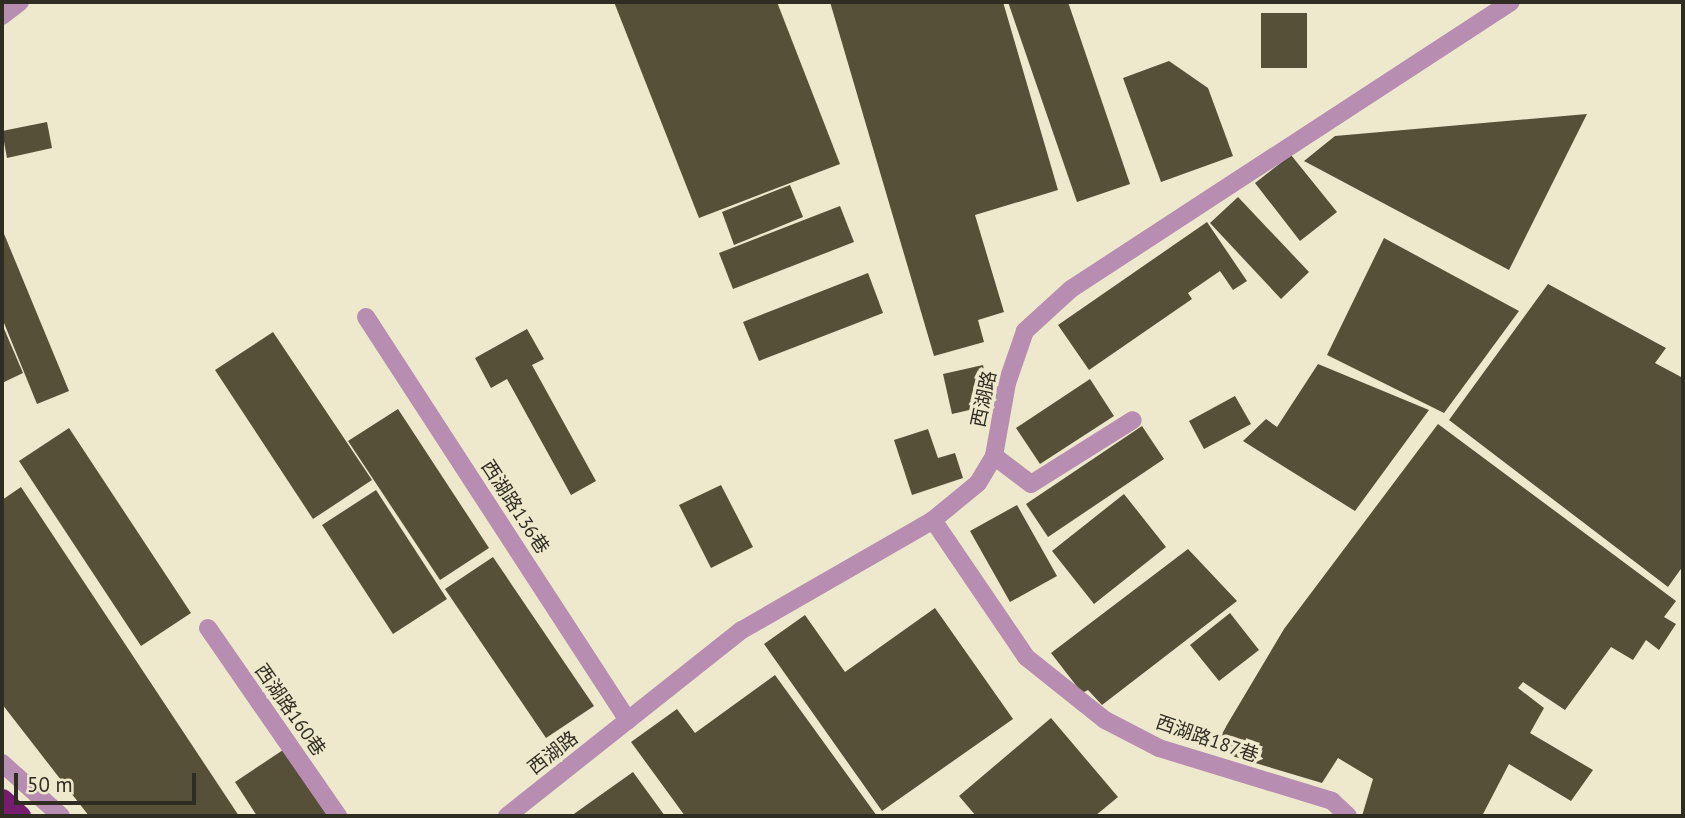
<!DOCTYPE html>
<html>
<head>
<meta charset="utf-8">
<style>
	body { margin:0 }
	#map { position:relative; width:1685px; height:818px; overflow:hidden; background:#eee8cd; font-family:"PT Sans","Noto Sans TC",sans-serif }
	div>[style] { position:absolute }
	.building>* { inset:0; background:#565039 }
	.minor>* { height:18px; margin:-9px; padding:0 9px; transform-origin:9px; border-radius:9px; background:#b78db1 }
	.highway>* { height:21px; margin:-10.5px; padding:0 10.5px; transform-origin:10.5px; border-radius:10.5px; background:#771d70 }
	span { translate:-50% -50%; white-space:nowrap; text-align:center; line-height:1.15; -webkit-text-stroke:7px #eee8cd; paint-order:stroke }
	.street-label { font-size:19px; color:#2f2d22 }
	.frame { position:absolute; inset:0; border:4px solid #2f2d22; pointer-events:none }
	.scale { position:absolute; left:14px; top:773px; width:182px; height:32px; box-sizing:border-box; border:4px solid #2f2d22; border-top:0; padding-left:9px; font-size:21px; line-height:24px; white-space:nowrap; color:#2f2d22; -webkit-text-stroke:5px #eee8cd; paint-order:stroke }
</style>
</head>
<body>
<div id="map">
	<div class="building">
		<div style="clip-path:polygon(614px 2px,777px 2px,840px 164px,699px 218px)"></div>
		<div style="clip-path:polygon(830px 2px,1003px 2px,1058px 190px,975px 215px,1004px 312px,978px 320px,984px 342px,934px 356px)"></div>
		<div style="clip-path:polygon(1008px 2px,1068px 2px,1130px 184px,1077px 202px)"></div>
		<div style="clip-path:polygon(1261px 13px,1307px 13px,1307px 68px,1261px 68px)"></div>
		<div style="clip-path:polygon(1169px 61px,1208px 88px,1233px 156px,1161px 182px,1123px 78px)"></div>
		<div style="clip-path:polygon(1587px 114px,1509px 270px,1304px 161px,1335px 136px)"></div>
		<div style="clip-path:polygon(47px 122px,52px 148px,7px 158px,2px 131px)"></div>
		<div style="clip-path:polygon(1291px 155px,1337px 212px,1300px 241px,1255px 183px)"></div>
		<div style="clip-path:polygon(790px 185px,803px 217px,734px 245px,722px 212px)"></div>
		<div style="clip-path:polygon(1238px 197px,1309px 272px,1281px 299px,1210px 223px)"></div>
		<div style="clip-path:polygon(840px 206px,854px 242px,733px 289px,719px 253px)"></div>
		<div style="clip-path:polygon(1207px 222px,1247px 281px,1233px 290px,1220px 271px,1188px 293px,1192px 299px,1089px 370px,1058px 325px)"></div>
		<div style="clip-path:polygon(2px 229px,69px 391px,37px 404px,2px 318px)"></div>
		<div style="clip-path:polygon(1384px 238px,1519px 311px,1444px 413px,1327px 355px)"></div>
		<div style="clip-path:polygon(868px 273px,883px 313px,759px 361px,743px 322px)"></div>
		<div style="clip-path:polygon(1548px 284px,1666px 348px,1655px 363px,1683px 378px,1683px 566px,1668px 587px,1449px 420px)"></div>
		<div style="clip-path:polygon(2px 324px,23px 373px,2px 383px)"></div>
		<div style="clip-path:polygon(527px 329px,544px 359px,532px 365px,596px 481px,571px 495px,507px 379px,491px 388px,475px 358px)"></div>
		<div style="clip-path:polygon(273px 332px,372px 480px,313px 519px,215px 370px)"></div>
		<div style="clip-path:polygon(1318px 364px,1429px 410px,1355px 511px,1243px 441px,1266px 419px,1277px 427px)"></div>
		<div style="clip-path:polygon(983px 365px,991px 405px,952px 414px,943px 374px)"></div>
		<div style="clip-path:polygon(1090px 379px,1114px 416px,1040px 464px,1016px 428px)"></div>
		<div style="clip-path:polygon(1235px 396px,1251px 424px,1204px 449px,1189px 421px)"></div>
		<div style="clip-path:polygon(398px 409px,489px 548px,440px 580px,348px 441px)"></div>
		<div style="clip-path:polygon(1438px 424px,1676px 601px,1664px 617px,1676px 624px,1659px 650px,1646px 640px,1633px 660px,1611px 647px,1565px 710px,1523px 682px,1518px 688px,1544px 708px,1530px 733px,1593px 770px,1571px 801px,1509px 764px,1482px 816px,1362px 816px,1373px 779px,1338px 758px,1322px 783px,1212px 750px,1284px 629px)"></div>
		<div style="clip-path:polygon(1142px 426px,1164px 459px,1048px 537px,1026px 504px)"></div>
		<div style="clip-path:polygon(69px 428px,191px 613px,141px 646px,19px 461px)"></div>
		<div style="clip-path:polygon(928px 429px,938px 458px,955px 453px,963px 478px,912px 495px,894px 440px)"></div>
		<div style="clip-path:polygon(721px 485px,753px 547px,711px 568px,679px 505px)"></div>
		<div style="clip-path:polygon(21px 487px,239px 816px,89px 816px,2px 704px,2px 500px)"></div>
		<div style="clip-path:polygon(376px 490px,447px 599px,393px 634px,322px 525px)"></div>
		<div style="clip-path:polygon(1124px 494px,1166px 547px,1094px 604px,1052px 551px)"></div>
		<div style="clip-path:polygon(1017px 505px,1057px 576px,1010px 602px,970px 531px)"></div>
		<div style="clip-path:polygon(1188px 549px,1237px 601px,1102px 705px,1088px 690px,1082px 693px,1051px 653px)"></div>
		<div style="clip-path:polygon(493px 557px,594px 706px,546px 738px,445px 589px)"></div>
		<div style="clip-path:polygon(935px 608px,1013px 719px,882px 811px,764px 644px,805px 615px,845px 672px)"></div>
		<div style="clip-path:polygon(1230px 613px,1259px 650px,1219px 681px,1190px 645px)"></div>
		<div style="clip-path:polygon(775px 675px,877px 816px,685px 816px,631px 742px,677px 709px,695px 733px)"></div>
		<div style="clip-path:polygon(1051px 718px,1118px 797px,1095px 816px,976px 816px,959px 796px)"></div>
		<div style="clip-path:polygon(283px 750px,328px 816px,257px 816px,235px 782px)"></div>
		<div style="clip-path:polygon(633px 772px,665px 816px,571px 816px)"></div>
	</div>
	<div class="minor">
		<div style="left:2px;top:16px;width:23px;rotate:-38deg"></div>
		<div style="left:366px;top:317px;width:481px;rotate:57deg"></div>
		<div style="left:994px;top:456px;width:46px;rotate:37.1deg"></div>
		<div style="left:1031px;top:484px;width:120px;rotate:-32.1deg"></div>
		<div style="left:933px;top:520px;width:166px;rotate:55.8deg"></div>
		<div style="left:1026px;top:657px;width:101px;rotate:38.6deg"></div>
		<div style="left:1105px;top:720px;width:61px;rotate:27.4deg"></div>
		<div style="left:1159px;top:748px;width:181px;rotate:17deg"></div>
		<div style="left:1332px;top:801px;width:22px;rotate:43deg"></div>
		<div style="left:208px;top:628px;width:229px;rotate:55.3deg"></div>
		<div style="left:2px;top:763px;width:79px;rotate:41.9deg"></div>
		<div style="left:507px;top:816px;width:300px;rotate:-38.4deg"></div>
		<div style="left:742px;top:630px;width:220px;rotate:-29.9deg"></div>
		<div style="left:933px;top:520px;width:58px;rotate:-39.4deg"></div>
		<div style="left:978px;top:483px;width:31px;rotate:-59deg"></div>
		<div style="left:994px;top:456px;width:74px;rotate:-79.9deg"></div>
		<div style="left:1007px;top:383px;width:55px;rotate:-70.9deg"></div>
		<div style="left:1025px;top:331px;width:62px;rotate:-42.4deg"></div>
		<div style="left:1071px;top:289px;width:525px;rotate:-33.12deg"></div>
	</div>
	<div class="highway">
		<div style="left:2px;top:799px;width:25px;rotate:43deg"></div>
	</div>
	<div class="street-label">
		<span style="left:984px;top:399px;rotate:-78deg">西湖路</span>
		<span style="left:515px;top:507px;rotate:57deg">西湖路136巷</span>
		<span style="left:290px;top:710px;rotate:55deg">西湖路160巷</span>
		<span style="left:1207px;top:739px;rotate:19deg">西湖路187巷</span>
		<span style="left:553px;top:753px;rotate:-38deg">西湖路</span>
	</div>
	<div class="frame"></div>
	<div class="scale">50 m</div>
</div>
</body>
</html>
